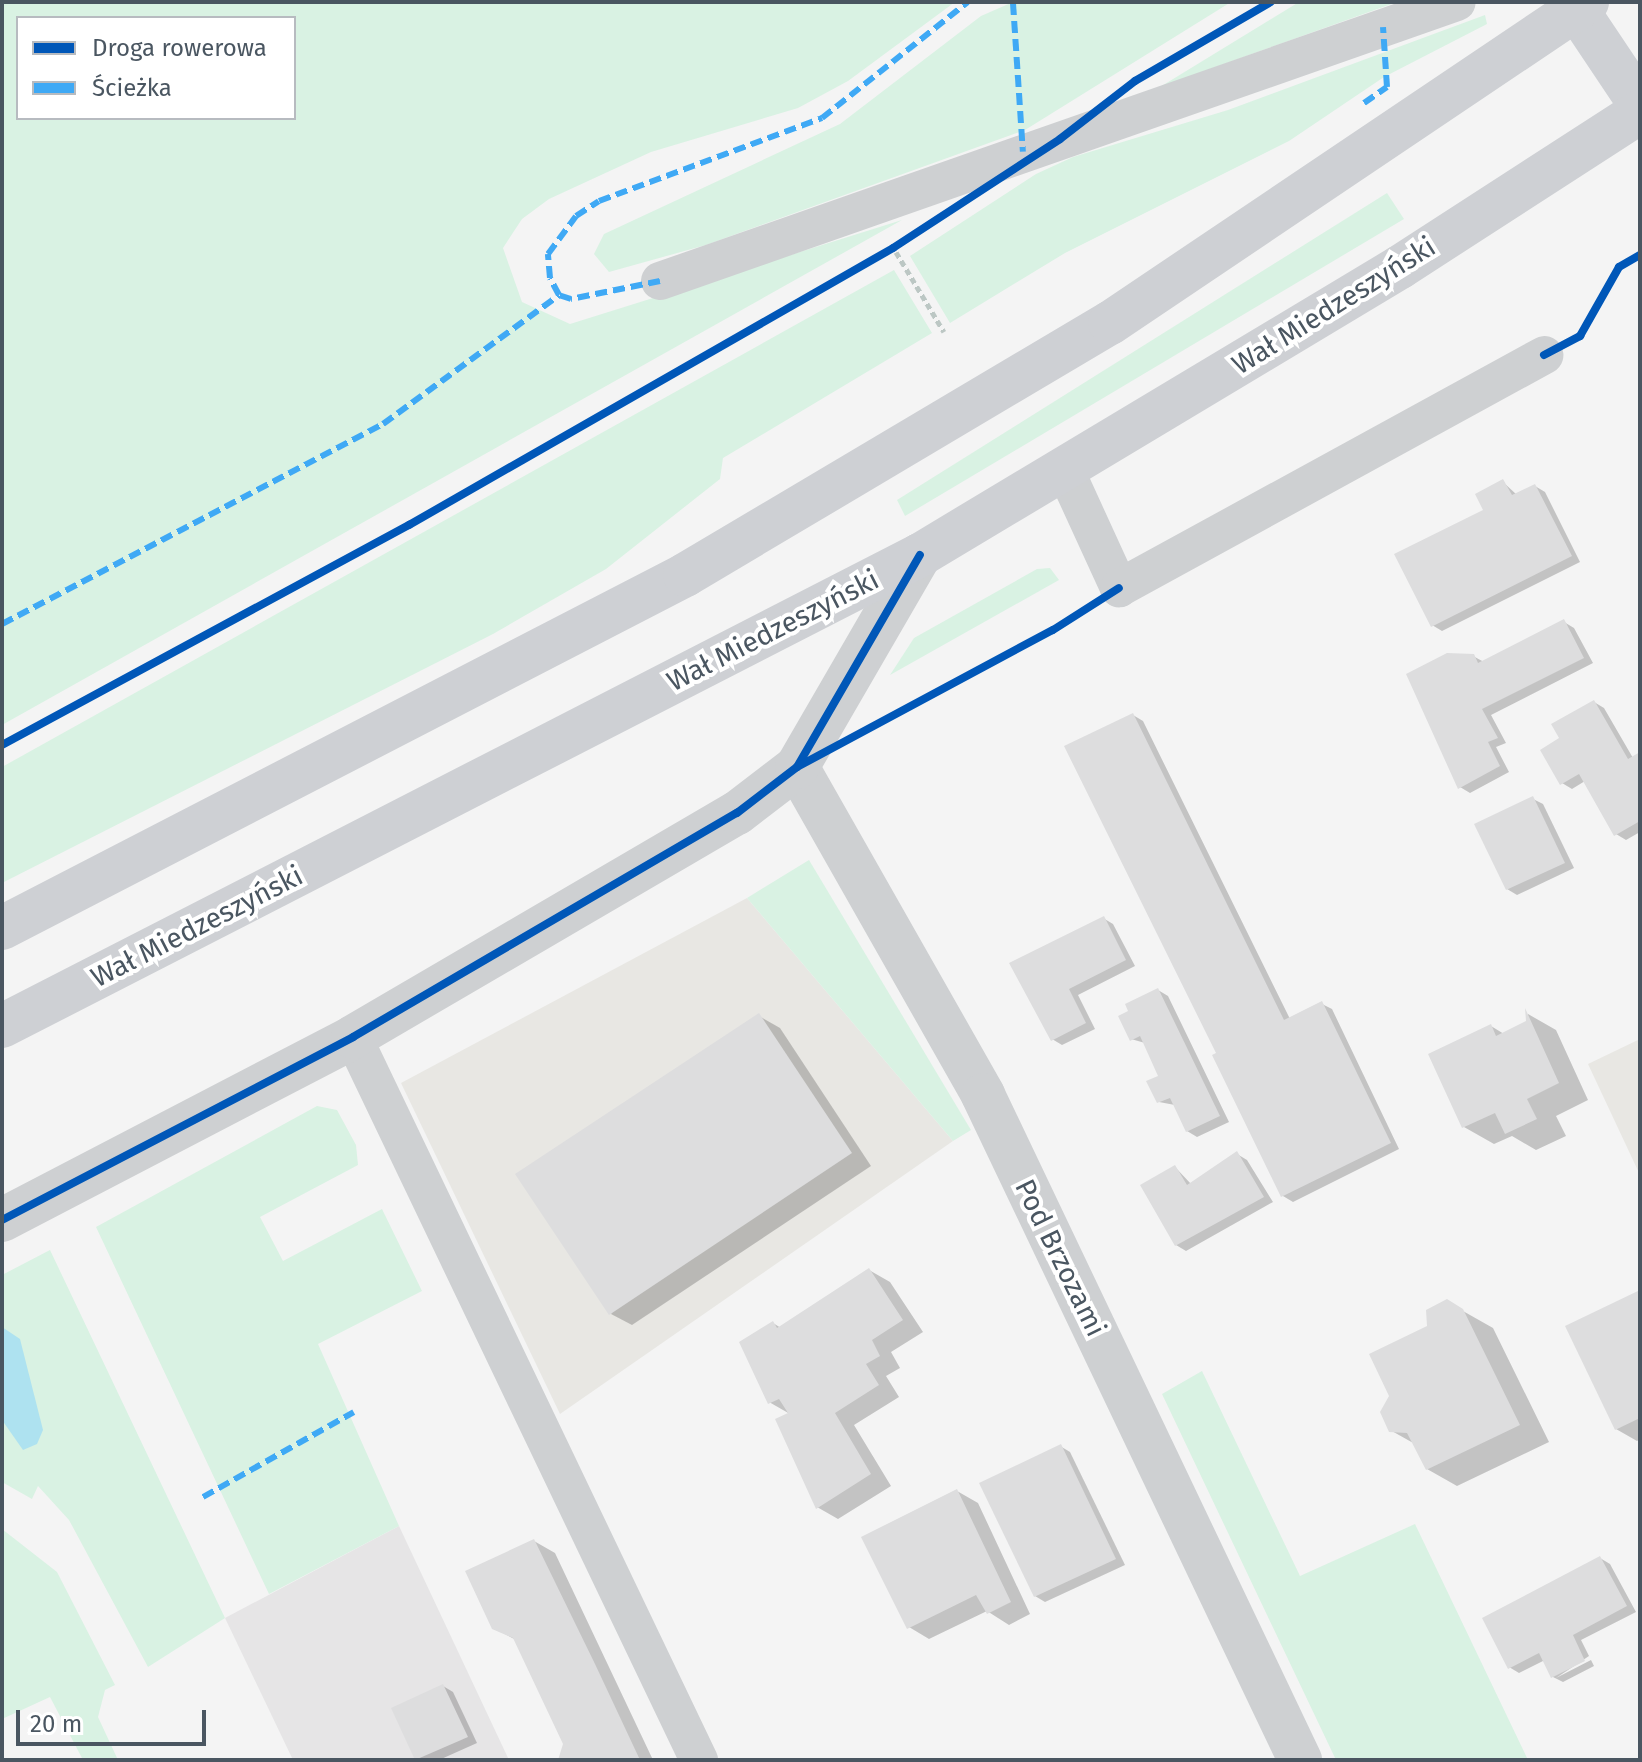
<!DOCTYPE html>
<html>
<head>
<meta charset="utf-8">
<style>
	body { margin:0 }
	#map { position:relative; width:1642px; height:1762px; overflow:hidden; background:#f4f4f4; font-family:"Fira Sans",sans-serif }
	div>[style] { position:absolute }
	.commercial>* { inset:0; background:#e8e7e3 }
	.education>* { inset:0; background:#e6e5e6 }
	.green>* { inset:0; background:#d9f2e3 }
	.water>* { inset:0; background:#aee2f0 }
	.shadow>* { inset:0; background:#0003 }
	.building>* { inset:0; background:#ddddde }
	.path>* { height:5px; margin-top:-2.5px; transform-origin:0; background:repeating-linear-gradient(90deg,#bcc7c4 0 6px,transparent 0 10px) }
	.lane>* { height:38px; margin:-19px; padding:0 19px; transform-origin:19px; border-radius:19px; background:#ced0d2 }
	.street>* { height:44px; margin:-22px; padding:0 22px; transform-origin:22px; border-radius:22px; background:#ced0d2 }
	.secondary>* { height:44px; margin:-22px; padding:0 22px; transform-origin:22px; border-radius:22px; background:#ced0d4 }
	.quiet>* { height:6px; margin-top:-3px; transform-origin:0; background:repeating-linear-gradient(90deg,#3fa9f5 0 12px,transparent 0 18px) }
	.cycleway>* { height:8px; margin:-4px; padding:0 4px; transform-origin:4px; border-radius:4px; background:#0057b8 }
	span { translate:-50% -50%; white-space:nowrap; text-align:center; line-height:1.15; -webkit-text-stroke:8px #fff; paint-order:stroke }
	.street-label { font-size:28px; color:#4a5661 }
	.frame { position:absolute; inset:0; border:4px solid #4a5661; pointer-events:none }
	.legend { position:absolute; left:16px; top:16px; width:280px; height:104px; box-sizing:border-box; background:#fff; border:2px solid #b7bbc0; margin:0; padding:10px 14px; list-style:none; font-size:24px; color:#4a5661 }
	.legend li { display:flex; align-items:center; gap:16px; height:40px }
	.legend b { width:40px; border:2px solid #b7bbc0 }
	.scale { position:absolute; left:16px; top:1710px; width:190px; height:36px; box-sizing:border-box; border:4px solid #4a5661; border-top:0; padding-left:10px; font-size:24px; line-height:28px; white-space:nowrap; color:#4a5661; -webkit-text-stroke:6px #fff; paint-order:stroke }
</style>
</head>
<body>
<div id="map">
	<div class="commercial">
		<div style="clip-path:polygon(747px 898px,953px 1141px,560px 1414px,401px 1083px)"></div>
		<div style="clip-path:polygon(1640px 1039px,1640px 1175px,1588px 1064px)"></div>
	</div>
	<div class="education">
		<div style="clip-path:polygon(399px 1526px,509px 1760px,293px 1760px,225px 1618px)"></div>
	</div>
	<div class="green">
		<div style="clip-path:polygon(evenodd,2px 2px,955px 2px,848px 81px,798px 108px,651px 152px,549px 199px,522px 219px,503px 248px,522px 302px,570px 324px,902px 220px,2px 725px,2px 2px,18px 18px,294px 18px,294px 118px,18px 118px,18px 18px)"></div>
		<div style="clip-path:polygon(1013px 2px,1231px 2px,1025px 130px,706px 245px,609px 272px,594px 254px,604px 234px,840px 124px,981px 16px)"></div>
		<div style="clip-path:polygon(1299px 2px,1397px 2px,1160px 87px)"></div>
		<div style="clip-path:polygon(1485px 15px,1487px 24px,1384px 77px,1289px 141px,1065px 253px,950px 323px,910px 256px,1036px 174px,1073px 157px,1228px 110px)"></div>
		<div style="clip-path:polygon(1387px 193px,1404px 219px,905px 516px,897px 500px)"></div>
		<div style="clip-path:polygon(894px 270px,932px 333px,723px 458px,720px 479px,606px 569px,493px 634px,2px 883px,2px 767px)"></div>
		<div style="clip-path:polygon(1050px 568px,1059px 580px,890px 675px,914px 638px,1037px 569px)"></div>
		<div style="clip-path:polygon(809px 860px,971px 1130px,953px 1141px,747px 898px)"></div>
		<div style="clip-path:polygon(317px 1106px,337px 1110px,356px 1145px,358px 1165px,260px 1217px,283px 1261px,382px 1209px,422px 1291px,318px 1344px,399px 1526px,269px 1594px,96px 1227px)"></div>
		<div style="clip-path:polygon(50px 1250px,225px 1618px,148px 1667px,69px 1520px,38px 1486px,32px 1499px,2px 1482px,2px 1275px)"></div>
		<div style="clip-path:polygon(1202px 1371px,1300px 1576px,1415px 1524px,1528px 1760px,1336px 1760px,1162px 1394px)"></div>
		<div style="clip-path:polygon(2px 1529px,57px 1572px,115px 1685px,105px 1690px,98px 1717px,118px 1760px,83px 1760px,50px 1697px,2px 1719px)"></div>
	</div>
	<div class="water">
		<div style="clip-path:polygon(2px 1327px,20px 1339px,43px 1430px,37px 1444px,23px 1450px,2px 1420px)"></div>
	</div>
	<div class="shadow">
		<div style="clip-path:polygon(1503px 482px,1517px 495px,1535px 486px,1545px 492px,1580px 562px,1442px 631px,1432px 625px)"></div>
		<div style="clip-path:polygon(1564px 622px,1574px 628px,1593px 663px,1491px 715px,1506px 743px,1496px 747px,1509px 772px,1470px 793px,1460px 787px,1473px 656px,1484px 662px)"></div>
		<div style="clip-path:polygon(1594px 702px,1604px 708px,1633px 758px,1640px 754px,1640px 832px,1626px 840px,1616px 834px,1585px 781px,1572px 789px,1562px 783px,1561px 739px)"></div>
		<div style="clip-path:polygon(1133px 715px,1143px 721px,1290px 1019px,1322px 1004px,1332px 1009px,1399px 1149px,1293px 1202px,1283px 1196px,1219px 1054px)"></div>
		<div style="clip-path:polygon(1533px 799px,1543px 804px,1574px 868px,1517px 895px,1507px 889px)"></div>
		<div style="clip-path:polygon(1103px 918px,1113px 924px,1135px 966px,1078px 995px,1095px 1029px,1062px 1045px,1052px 1039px,1012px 964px)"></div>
		<div style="clip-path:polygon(1158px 990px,1168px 996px,1229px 1122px,1197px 1137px,1187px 1131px,1175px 1105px,1159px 1102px,1161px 1077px,1145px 1043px,1131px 1039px)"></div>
		<div style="clip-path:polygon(1528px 1014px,1556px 1030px,1588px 1100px,1556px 1116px,1566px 1136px,1536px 1150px,1512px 1136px,1494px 1144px,1464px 1127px,1491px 1026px,1504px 1034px,1528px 1022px)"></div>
		<div style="clip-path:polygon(759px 1016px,780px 1028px,871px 1166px,632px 1325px,611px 1314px)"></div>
		<div style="clip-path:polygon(1237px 1154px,1247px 1160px,1273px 1202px,1186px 1251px,1176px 1245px,1175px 1167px,1191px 1184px)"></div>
		<div style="clip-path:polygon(869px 1270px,890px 1282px,923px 1332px,891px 1352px,900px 1368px,886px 1376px,899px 1397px,854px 1425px,891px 1486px,838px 1519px,817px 1507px,790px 1414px,769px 1402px,773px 1323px,781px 1328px)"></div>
		<div style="clip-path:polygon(1640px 1293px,1640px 1439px,1637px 1441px,1616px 1429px)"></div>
		<div style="clip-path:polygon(1447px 1302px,1493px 1328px,1549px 1442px,1457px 1486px,1427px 1469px,1415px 1444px,1390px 1430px,1429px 1327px)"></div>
		<div style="clip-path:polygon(1060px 1446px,1070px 1452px,1125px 1565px,1045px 1602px,1035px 1596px)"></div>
		<div style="clip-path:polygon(957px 1491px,978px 1503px,1030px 1614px,1009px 1625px,987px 1611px,929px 1639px,909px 1627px)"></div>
		<div style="clip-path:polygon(534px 1541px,555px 1553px,653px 1760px,560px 1760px,565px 1743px,516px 1640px,494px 1628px)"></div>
		<div style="clip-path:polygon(1600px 1558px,1610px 1564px,1636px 1612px,1581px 1640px,1589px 1656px,1556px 1678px,1591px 1660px,1594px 1666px,1563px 1682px,1553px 1677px,1545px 1660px,1519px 1673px,1509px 1667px)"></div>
		<div style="clip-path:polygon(443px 1686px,453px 1692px,477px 1743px,439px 1760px,418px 1760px,394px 1709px)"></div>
	</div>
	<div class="building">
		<div style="clip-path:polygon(1503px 479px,1512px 495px,1535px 484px,1572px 556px,1431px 627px,1394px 554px,1483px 510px,1475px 494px)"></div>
		<div style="clip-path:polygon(1564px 619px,1584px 658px,1482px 709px,1498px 738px,1488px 742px,1500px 766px,1458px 789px,1406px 674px,1447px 653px,1474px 654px,1478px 663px)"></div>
		<div style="clip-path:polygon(1594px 700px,1628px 759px,1640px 752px,1640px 821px,1614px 836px,1579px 774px,1560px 785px,1540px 750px,1559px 738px,1551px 724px)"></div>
		<div style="clip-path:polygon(1133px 713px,1284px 1020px,1322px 1001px,1391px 1143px,1281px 1197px,1212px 1055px,1216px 1053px,1064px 746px)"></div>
		<div style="clip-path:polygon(1533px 796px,1565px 863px,1506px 890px,1474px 824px)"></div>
		<div style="clip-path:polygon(1104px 916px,1126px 960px,1069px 989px,1086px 1023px,1051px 1041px,1009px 963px)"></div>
		<div style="clip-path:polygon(1158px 988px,1220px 1116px,1186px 1132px,1170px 1098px,1157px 1103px,1146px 1081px,1158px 1076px,1140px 1036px,1130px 1041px,1118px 1016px,1128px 1011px,1125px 1004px)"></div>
		<div style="clip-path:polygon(1525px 1008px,1559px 1083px,1527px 1099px,1537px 1119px,1505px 1134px,1495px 1113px,1462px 1128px,1428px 1054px,1491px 1024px,1496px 1036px,1526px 1021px)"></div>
		<div style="clip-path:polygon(759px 1013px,852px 1153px,609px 1315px,515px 1174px)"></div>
		<div style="clip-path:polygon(1237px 1151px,1264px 1197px,1175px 1246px,1140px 1185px,1175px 1165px,1187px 1185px)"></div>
		<div style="clip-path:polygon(869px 1268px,903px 1320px,872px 1340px,880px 1356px,866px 1364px,879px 1385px,835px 1413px,871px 1474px,816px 1509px,775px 1419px,788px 1413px,779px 1399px,768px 1404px,739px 1342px,773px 1321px,777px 1328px)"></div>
		<div style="clip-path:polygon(1640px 1290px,1640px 1418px,1615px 1430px,1565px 1326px)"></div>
		<div style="clip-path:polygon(1447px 1299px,1463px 1309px,1520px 1425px,1426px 1470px,1407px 1433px,1389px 1432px,1380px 1412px,1389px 1396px,1369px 1354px,1427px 1326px,1426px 1310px)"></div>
		<div style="clip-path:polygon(1061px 1444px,1116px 1559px,1034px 1597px,979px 1483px)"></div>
		<div style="clip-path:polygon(957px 1489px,1011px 1602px,987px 1614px,976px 1595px,907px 1629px,861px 1537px)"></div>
		<div style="clip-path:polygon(534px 1539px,595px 1664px,640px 1760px,558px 1760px,563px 1744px,513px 1638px,492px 1629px,465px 1571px)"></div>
		<div style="clip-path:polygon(1600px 1556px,1627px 1606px,1573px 1635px,1585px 1661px,1551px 1678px,1539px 1653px,1508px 1669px,1482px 1618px)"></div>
		<div style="clip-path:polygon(443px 1684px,468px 1737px,415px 1760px,391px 1708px)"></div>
	</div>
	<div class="path">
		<div style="left:896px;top:252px;width:93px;rotate:59deg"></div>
	</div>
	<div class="lane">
		<div style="left:660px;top:281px;width:844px;rotate:-19.29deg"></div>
		<div style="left:1066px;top:472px;width:128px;rotate:65.4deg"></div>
		<div style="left:1119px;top:588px;width:485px;rotate:-28.7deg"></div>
		<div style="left:353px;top:1037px;width:802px;rotate:64.43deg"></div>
	</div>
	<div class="street">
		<div style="left:797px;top:767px;width:377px;rotate:60.4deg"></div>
		<div style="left:983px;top:1095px;width:737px;rotate:64.51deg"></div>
		<div style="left:2px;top:1220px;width:396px;rotate:-27.5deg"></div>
		<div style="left:353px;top:1037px;width:445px;rotate:-30.3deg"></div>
		<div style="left:737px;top:813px;width:76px;rotate:-37.5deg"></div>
		<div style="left:797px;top:767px;width:245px;rotate:-59.9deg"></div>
	</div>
	<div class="secondary">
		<div style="left:1577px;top:10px;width:113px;rotate:56.2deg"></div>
		<div style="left:2px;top:928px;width:769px;rotate:-27.33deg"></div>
		<div style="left:685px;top:575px;width:494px;rotate:-30.7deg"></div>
		<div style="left:1110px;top:323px;width:575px;rotate:-33.94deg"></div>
		<div style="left:2px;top:1026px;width:1032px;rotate:-27.16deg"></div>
		<div style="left:920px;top:555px;width:560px;rotate:-30.96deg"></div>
		<div style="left:1400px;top:267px;width:286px;rotate:-32.9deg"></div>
	</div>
	<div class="quiet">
		<div style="left:1013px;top:3px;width:149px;rotate:86.2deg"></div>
		<div style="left:1364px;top:103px;width:28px;rotate:-35deg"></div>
		<div style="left:1387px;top:87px;width:60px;rotate:-93.8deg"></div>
		<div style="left:660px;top:281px;width:91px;rotate:168.6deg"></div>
		<div style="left:571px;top:299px;width:13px;rotate:-162deg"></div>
		<div style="left:559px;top:295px;width:19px;rotate:-118deg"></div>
		<div style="left:550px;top:278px;width:24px;rotate:-95deg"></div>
		<div style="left:548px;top:254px;width:47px;rotate:-53.6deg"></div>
		<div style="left:576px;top:216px;width:27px;rotate:-33deg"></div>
		<div style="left:599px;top:201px;width:238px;rotate:-20.4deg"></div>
		<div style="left:822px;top:118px;width:186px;rotate:-38.5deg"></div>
		<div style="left:2px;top:624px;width:430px;rotate:-27.7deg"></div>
		<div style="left:383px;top:424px;width:218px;rotate:-36.2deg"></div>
		<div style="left:203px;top:1497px;width:173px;rotate:-29.4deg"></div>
	</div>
	<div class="cycleway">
		<div style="left:1544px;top:355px;width:41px;rotate:-27.8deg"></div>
		<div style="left:1580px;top:336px;width:79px;rotate:-60.5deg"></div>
		<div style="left:1619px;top:267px;width:24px;rotate:-30deg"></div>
		<div style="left:2px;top:745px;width:463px;rotate:-28.4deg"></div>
		<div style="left:409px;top:525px;width:558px;rotate:-29.78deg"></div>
		<div style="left:893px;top:248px;width:199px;rotate:-33.1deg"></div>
		<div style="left:1060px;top:139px;width:95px;rotate:-37.7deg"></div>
		<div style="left:1135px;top:81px;width:157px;rotate:-30.2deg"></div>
		<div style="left:797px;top:767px;width:245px;rotate:-59.9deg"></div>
		<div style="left:2px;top:1220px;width:396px;rotate:-27.5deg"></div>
		<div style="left:353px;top:1037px;width:445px;rotate:-30.3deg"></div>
		<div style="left:737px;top:813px;width:76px;rotate:-37.5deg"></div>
		<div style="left:797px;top:767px;width:290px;rotate:-28.2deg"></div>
		<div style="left:1053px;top:630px;width:78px;rotate:-32.5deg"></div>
	</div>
	<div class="street-label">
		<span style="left:1334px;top:306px;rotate:-32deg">Wał Miedzeszyński</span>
		<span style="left:773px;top:631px;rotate:-27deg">Wał Miedzeszyński</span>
		<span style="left:197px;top:927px;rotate:-27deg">Wał Miedzeszyński</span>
		<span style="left:1060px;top:1258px;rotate:64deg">Pod Brzozami</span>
	</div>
	<div class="frame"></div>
	<ul class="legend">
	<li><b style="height:10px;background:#0057b8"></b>Droga rowerowa</li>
	<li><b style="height:10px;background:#3fa9f5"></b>Ścieżka</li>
	</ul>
	<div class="scale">20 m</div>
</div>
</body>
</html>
